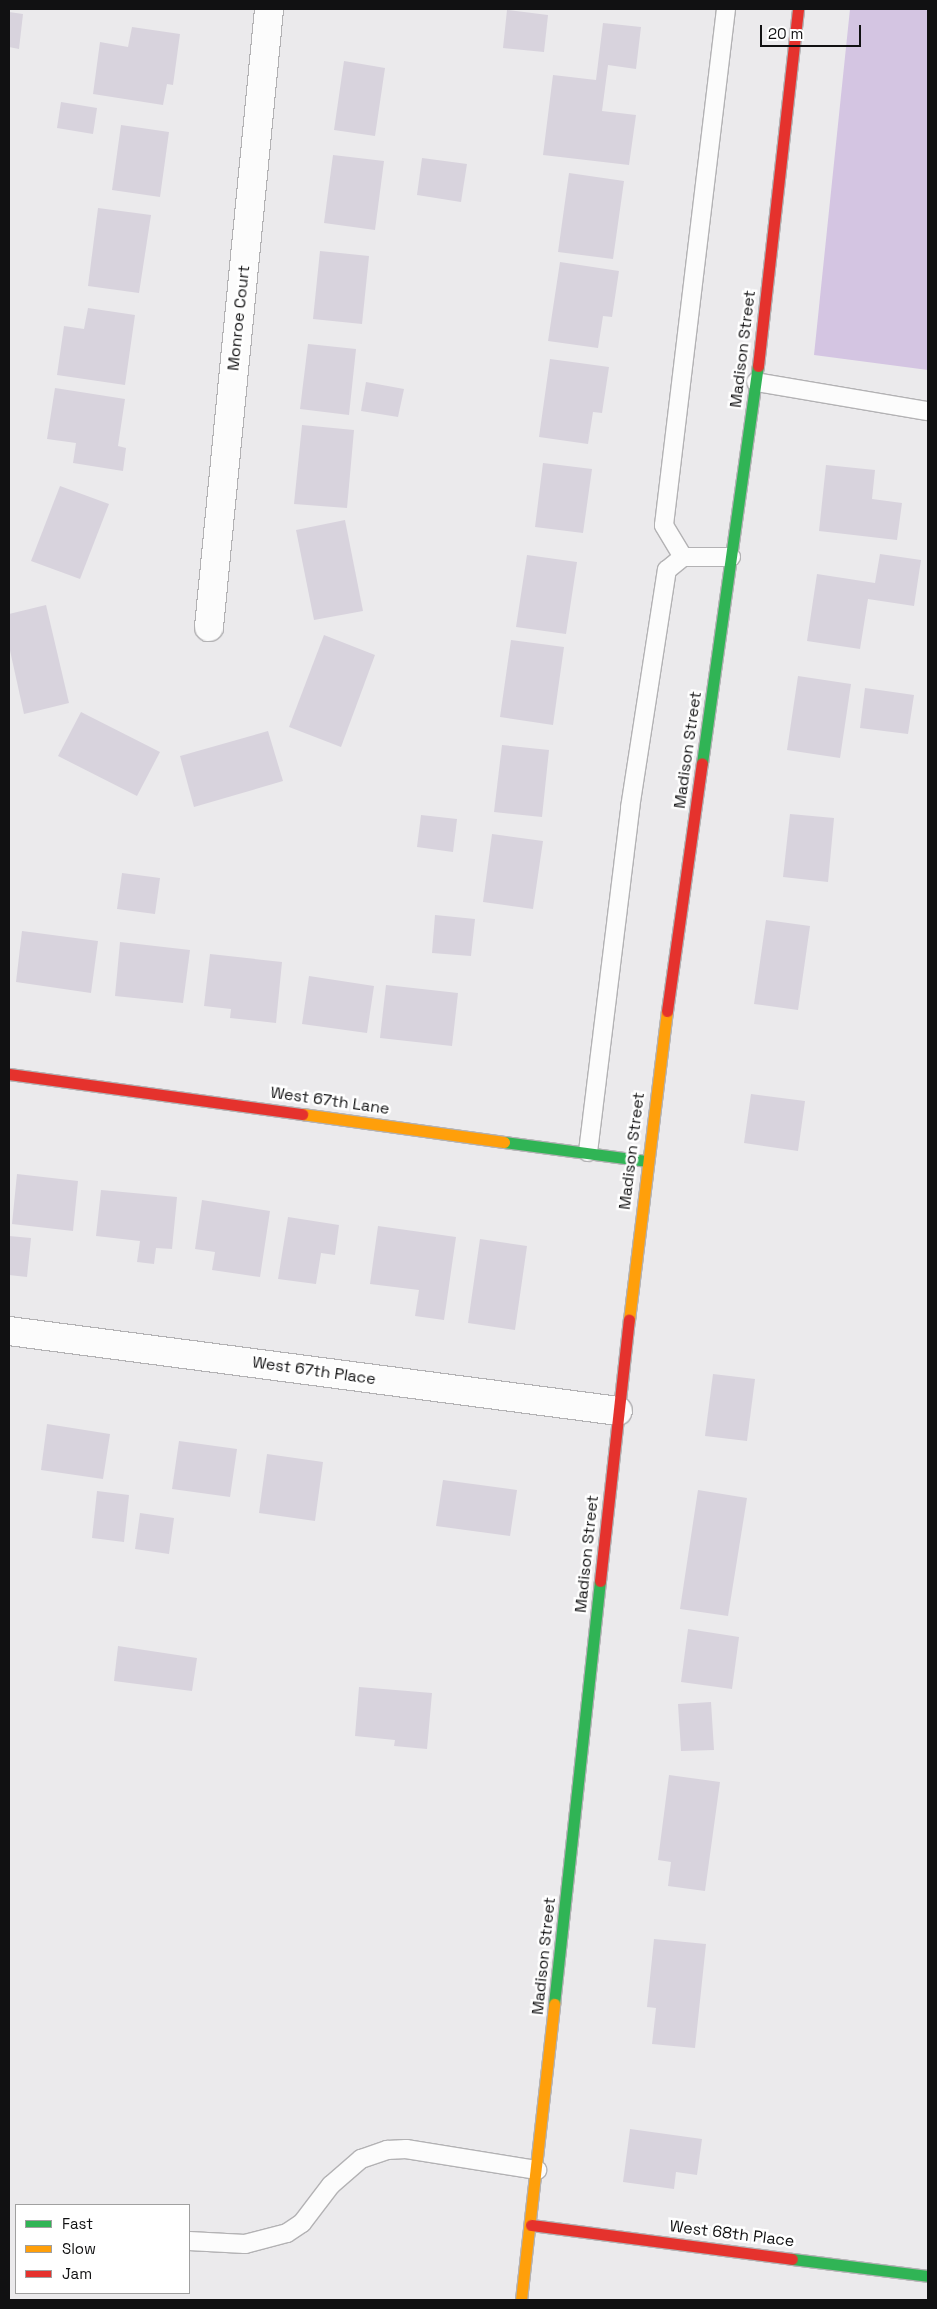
<!DOCTYPE html>
<html>
<head>
<meta charset="utf-8">
<style>
	body { margin:0 }
	#map { position:relative; width:937px; height:2309px; overflow:hidden; background:#ebeaec; font-family:"Space Grotesk",sans-serif }
	div>[style] { position:absolute }
	.forest>* { inset:0; background:#d4c5e2 }
	.building>* { inset:0; background:#d8d3dd }
	.roads { filter:drop-shadow(1px 0 #b3b2b4) drop-shadow(-1px 0 #b3b2b4) drop-shadow(0 1px #b3b2b4) drop-shadow(0 -1px #b3b2b4) }
	.lane>* { height:18px; margin:-9px; padding:0 9px; transform-origin:9px; border-radius:9px; background:#fcfcfc }
	.street>* { height:28px; margin:-14px; padding:0 14px; transform-origin:14px; border-radius:14px; background:#fcfcfc }
	.fast>* { height:11px; margin:-5.5px; padding:0 5.5px; transform-origin:5.5px; border-radius:5.5px; background:#30b455 }
	.slow>* { height:11px; margin:-5.5px; padding:0 5.5px; transform-origin:5.5px; border-radius:5.5px; background:#ff9f0a }
	.jam>* { height:11px; margin:-5.5px; padding:0 5.5px; transform-origin:5.5px; border-radius:5.5px; background:#e5322d }
	span { translate:-50% -50%; white-space:nowrap; text-align:center; line-height:1.15; -webkit-text-stroke:5px #fff; paint-order:stroke }
	.street-label { font-size:16px; color:#111112 }
	.frame { position:absolute; inset:0; border:10px solid #111112; pointer-events:none }
	.legend { position:absolute; left:15px; top:2204px; width:175px; height:90px; box-sizing:border-box; background:#fff; border:1px solid #a0a0a0; margin:0; padding:6px 9px; list-style:none; font-size:15px; color:#111112 }
	.legend li { display:flex; align-items:center; gap:10px; height:25px }
	.legend b { width:25px; border:1px solid #a0a0a0 }
	.scale { position:absolute; left:760px; top:25px; width:101px; height:22px; box-sizing:border-box; border:2px solid #111112; border-top:0; padding-left:6px; font-size:15px; line-height:18px; white-space:nowrap; color:#111112; -webkit-text-stroke:4px #fff; paint-order:stroke }
</style>
</head>
<body>
<div id="map">
	<div class="forest">
		<div style="clip-path:polygon(850px 9px,928px 9px,928px 370px,814px 355px)"></div>
	</div>
	<div class="building">
		<div style="clip-path:polygon(507px 10px,548px 15px,544px 52px,503px 48px)"></div>
		<div style="clip-path:polygon(9px 12px,23px 14px,19px 49px,9px 47px)"></div>
		<div style="clip-path:polygon(603px 23px,641px 27px,636px 69px,608px 65px,602px 111px,636px 115px,629px 165px,543px 155px,553px 75px,596px 80px)"></div>
		<div style="clip-path:polygon(132px 27px,180px 34px,173px 85px,167px 84px,163px 105px,93px 94px,100px 42px,128px 47px)"></div>
		<div style="clip-path:polygon(344px 61px,385px 68px,375px 136px,334px 130px)"></div>
		<div style="clip-path:polygon(61px 102px,97px 108px,93px 134px,57px 128px)"></div>
		<div style="clip-path:polygon(121px 125px,169px 132px,160px 197px,112px 190px)"></div>
		<div style="clip-path:polygon(333px 155px,384px 161px,375px 230px,324px 223px)"></div>
		<div style="clip-path:polygon(422px 158px,467px 164px,461px 202px,417px 195px)"></div>
		<div style="clip-path:polygon(569px 173px,624px 181px,613px 259px,558px 252px)"></div>
		<div style="clip-path:polygon(98px 208px,151px 215px,139px 293px,88px 286px)"></div>
		<div style="clip-path:polygon(320px 251px,369px 256px,362px 324px,313px 319px)"></div>
		<div style="clip-path:polygon(560px 262px,619px 271px,612px 317px,603px 316px,598px 348px,548px 341px)"></div>
		<div style="clip-path:polygon(88px 308px,135px 315px,125px 385px,57px 375px,64px 326px,84px 329px)"></div>
		<div style="clip-path:polygon(308px 344px,356px 349px,349px 415px,300px 409px)"></div>
		<div style="clip-path:polygon(550px 359px,609px 367px,602px 413px,593px 412px,588px 444px,539px 437px)"></div>
		<div style="clip-path:polygon(366px 382px,404px 389px,398px 417px,361px 411px)"></div>
		<div style="clip-path:polygon(55px 388px,125px 399px,118px 446px,126px 448px,123px 471px,73px 463px,76px 443px,47px 439px)"></div>
		<div style="clip-path:polygon(302px 425px,354px 430px,347px 508px,294px 504px)"></div>
		<div style="clip-path:polygon(543px 463px,592px 469px,583px 533px,535px 527px)"></div>
		<div style="clip-path:polygon(826px 465px,875px 470px,872px 499px,902px 503px,897px 540px,819px 531px)"></div>
		<div style="clip-path:polygon(60px 486px,109px 504px,80px 579px,31px 561px)"></div>
		<div style="clip-path:polygon(345px 520px,363px 611px,314px 620px,296px 530px)"></div>
		<div style="clip-path:polygon(880px 554px,921px 560px,914px 606px,868px 599px,860px 649px,807px 641px,817px 574px,875px 583px)"></div>
		<div style="clip-path:polygon(527px 555px,577px 562px,566px 634px,516px 627px)"></div>
		<div style="clip-path:polygon(46px 605px,69px 703px,24px 714px,9px 646px,9px 614px)"></div>
		<div style="clip-path:polygon(324px 635px,375px 655px,341px 747px,289px 727px)"></div>
		<div style="clip-path:polygon(511px 640px,564px 647px,553px 725px,500px 717px)"></div>
		<div style="clip-path:polygon(798px 676px,851px 684px,840px 758px,787px 750px)"></div>
		<div style="clip-path:polygon(865px 688px,914px 695px,908px 734px,860px 728px)"></div>
		<div style="clip-path:polygon(81px 712px,160px 752px,137px 796px,58px 756px)"></div>
		<div style="clip-path:polygon(268px 731px,283px 781px,194px 807px,180px 756px)"></div>
		<div style="clip-path:polygon(502px 745px,549px 750px,542px 817px,494px 812px)"></div>
		<div style="clip-path:polygon(790px 814px,834px 818px,828px 882px,783px 877px)"></div>
		<div style="clip-path:polygon(421px 815px,457px 819px,453px 852px,417px 847px)"></div>
		<div style="clip-path:polygon(492px 834px,543px 841px,533px 909px,483px 902px)"></div>
		<div style="clip-path:polygon(122px 873px,160px 878px,155px 914px,117px 909px)"></div>
		<div style="clip-path:polygon(435px 915px,475px 919px,471px 956px,432px 953px)"></div>
		<div style="clip-path:polygon(766px 920px,810px 926px,798px 1010px,754px 1004px)"></div>
		<div style="clip-path:polygon(22px 931px,98px 941px,91px 993px,16px 982px)"></div>
		<div style="clip-path:polygon(120px 942px,190px 950px,183px 1003px,115px 996px)"></div>
		<div style="clip-path:polygon(210px 954px,282px 962px,276px 1023px,230px 1018px,231px 1009px,204px 1006px)"></div>
		<div style="clip-path:polygon(309px 976px,374px 986px,367px 1033px,302px 1024px)"></div>
		<div style="clip-path:polygon(386px 985px,458px 993px,452px 1046px,380px 1038px)"></div>
		<div style="clip-path:polygon(751px 1094px,805px 1101px,798px 1151px,744px 1143px)"></div>
		<div style="clip-path:polygon(17px 1174px,78px 1181px,73px 1231px,12px 1224px)"></div>
		<div style="clip-path:polygon(101px 1190px,177px 1197px,172px 1249px,156px 1248px,154px 1264px,137px 1262px,140px 1241px,96px 1236px)"></div>
		<div style="clip-path:polygon(202px 1200px,270px 1211px,260px 1277px,212px 1270px,215px 1252px,195px 1249px)"></div>
		<div style="clip-path:polygon(288px 1217px,339px 1225px,335px 1255px,321px 1253px,316px 1284px,278px 1279px)"></div>
		<div style="clip-path:polygon(378px 1226px,456px 1237px,444px 1320px,415px 1316px,419px 1290px,370px 1284px)"></div>
		<div style="clip-path:polygon(9px 1236px,31px 1238px,27px 1277px,9px 1275px)"></div>
		<div style="clip-path:polygon(480px 1239px,527px 1246px,515px 1330px,468px 1323px)"></div>
		<div style="clip-path:polygon(713px 1374px,755px 1379px,747px 1441px,705px 1436px)"></div>
		<div style="clip-path:polygon(47px 1424px,110px 1434px,103px 1479px,41px 1470px)"></div>
		<div style="clip-path:polygon(179px 1441px,237px 1449px,230px 1497px,172px 1489px)"></div>
		<div style="clip-path:polygon(267px 1454px,323px 1462px,315px 1521px,259px 1513px)"></div>
		<div style="clip-path:polygon(443px 1480px,517px 1490px,510px 1536px,436px 1526px)"></div>
		<div style="clip-path:polygon(698px 1490px,747px 1498px,728px 1616px,680px 1609px)"></div>
		<div style="clip-path:polygon(97px 1491px,129px 1495px,124px 1542px,92px 1538px)"></div>
		<div style="clip-path:polygon(140px 1513px,174px 1518px,169px 1554px,135px 1549px)"></div>
		<div style="clip-path:polygon(688px 1629px,739px 1637px,732px 1689px,681px 1682px)"></div>
		<div style="clip-path:polygon(118px 1646px,197px 1658px,192px 1691px,114px 1681px)"></div>
		<div style="clip-path:polygon(359px 1687px,432px 1693px,427px 1749px,394px 1746px,395px 1740px,355px 1736px)"></div>
		<div style="clip-path:polygon(711px 1702px,714px 1750px,681px 1751px,678px 1704px)"></div>
		<div style="clip-path:polygon(669px 1775px,720px 1782px,705px 1891px,668px 1886px,671px 1862px,658px 1860px)"></div>
		<div style="clip-path:polygon(654px 1939px,706px 1944px,695px 2048px,652px 2044px,656px 2008px,647px 2007px)"></div>
		<div style="clip-path:polygon(630px 2129px,702px 2139px,697px 2175px,676px 2172px,674px 2189px,623px 2182px)"></div>
	</div>
	<div class="roads">
		<div class="lane">
			<div style="left:756px;top:382px;width:174px;rotate:9.6deg"></div>
			<div style="left:683px;top:557px;width:37px;rotate:-121deg"></div>
			<div style="left:664px;top:525px;width:520px;rotate:-83.15deg"></div>
			<div style="left:588px;top:1152px;width:347px;rotate:-83deg"></div>
			<div style="left:630px;top:808px;width:241px;rotate:-81.2deg"></div>
			<div style="left:667px;top:570px;width:21px;rotate:-39deg"></div>
			<div style="left:683px;top:557px;width:48px"></div>
			<div style="left:189px;top:2241px;width:56px;rotate:3.1deg"></div>
			<div style="left:245px;top:2244px;width:43px;rotate:-14.7deg"></div>
			<div style="left:287px;top:2233px;width:18px;rotate:-34deg"></div>
			<div style="left:302px;top:2223px;width:48px;rotate:-52.7deg"></div>
			<div style="left:331px;top:2185px;width:40px;rotate:-41deg"></div>
			<div style="left:361px;top:2159px;width:28px;rotate:-19deg"></div>
			<div style="left:387px;top:2150px;width:19px;rotate:-3deg"></div>
			<div style="left:406px;top:2149px;width:133px;rotate:9.1deg"></div>
		</div>
		<div class="street">
			<div style="left:209px;top:627px;width:621px;rotate:-84.45deg"></div>
			<div style="left:9px;top:1331px;width:614px;rotate:7.48deg"></div>
		</div>
		<div class="fast">
			<div style="left:702px;top:763px;width:401px;rotate:-82deg"></div>
			<div style="left:504px;top:1142px;width:143px;rotate:7.6deg"></div>
			<div style="left:554px;top:2004px;width:425px;rotate:-83.8deg"></div>
			<div style="left:792px;top:2259px;width:137px;rotate:7.1deg"></div>
		</div>
		<div class="slow">
			<div style="left:302px;top:1114px;width:204px;rotate:7.9deg"></div>
			<div style="left:629px;top:1320px;width:311px;rotate:-83deg"></div>
			<div style="left:521px;top:2300px;width:298px;rotate:-83.6deg"></div>
		</div>
		<div class="jam">
			<div style="left:758px;top:366px;width:359px;rotate:-83.6deg"></div>
			<div style="left:667px;top:1011px;width:250px;rotate:-82deg"></div>
			<div style="left:9px;top:1074px;width:296px;rotate:7.8deg"></div>
			<div style="left:600px;top:1581px;width:263px;rotate:-83.7deg"></div>
			<div style="left:531px;top:2225px;width:263px;rotate:7.4deg"></div>
		</div>
	</div>
	<div class="street-label">
		<span style="left:239px;top:318px;rotate:-84deg">Monroe Court</span>
		<span style="left:743px;top:349px;rotate:-83deg">Madison Street</span>
		<span style="left:688px;top:750px;rotate:-82deg">Madison Street</span>
		<span style="left:330px;top:1101px;rotate:8deg">West 67th Lane</span>
		<span style="left:632px;top:1151px;rotate:-83deg">Madison Street</span>
		<span style="left:314px;top:1371px;rotate:8deg">West 67th Place</span>
		<span style="left:587px;top:1554px;rotate:-84deg">Madison Street</span>
		<span style="left:544px;top:1956px;rotate:-84deg">Madison Street</span>
		<span style="left:732px;top:2234px;rotate:7deg">West 68th Place</span>
	</div>
	<div class="frame"></div>
	<ul class="legend">
	<li><b style="height:6px;background:#30b455"></b>Fast</li>
	<li><b style="height:6px;background:#ff9f0a"></b>Slow</li>
	<li><b style="height:6px;background:#e5322d"></b>Jam</li>
	</ul>
	<div class="scale">20 m</div>
</div>
</body>
</html>
